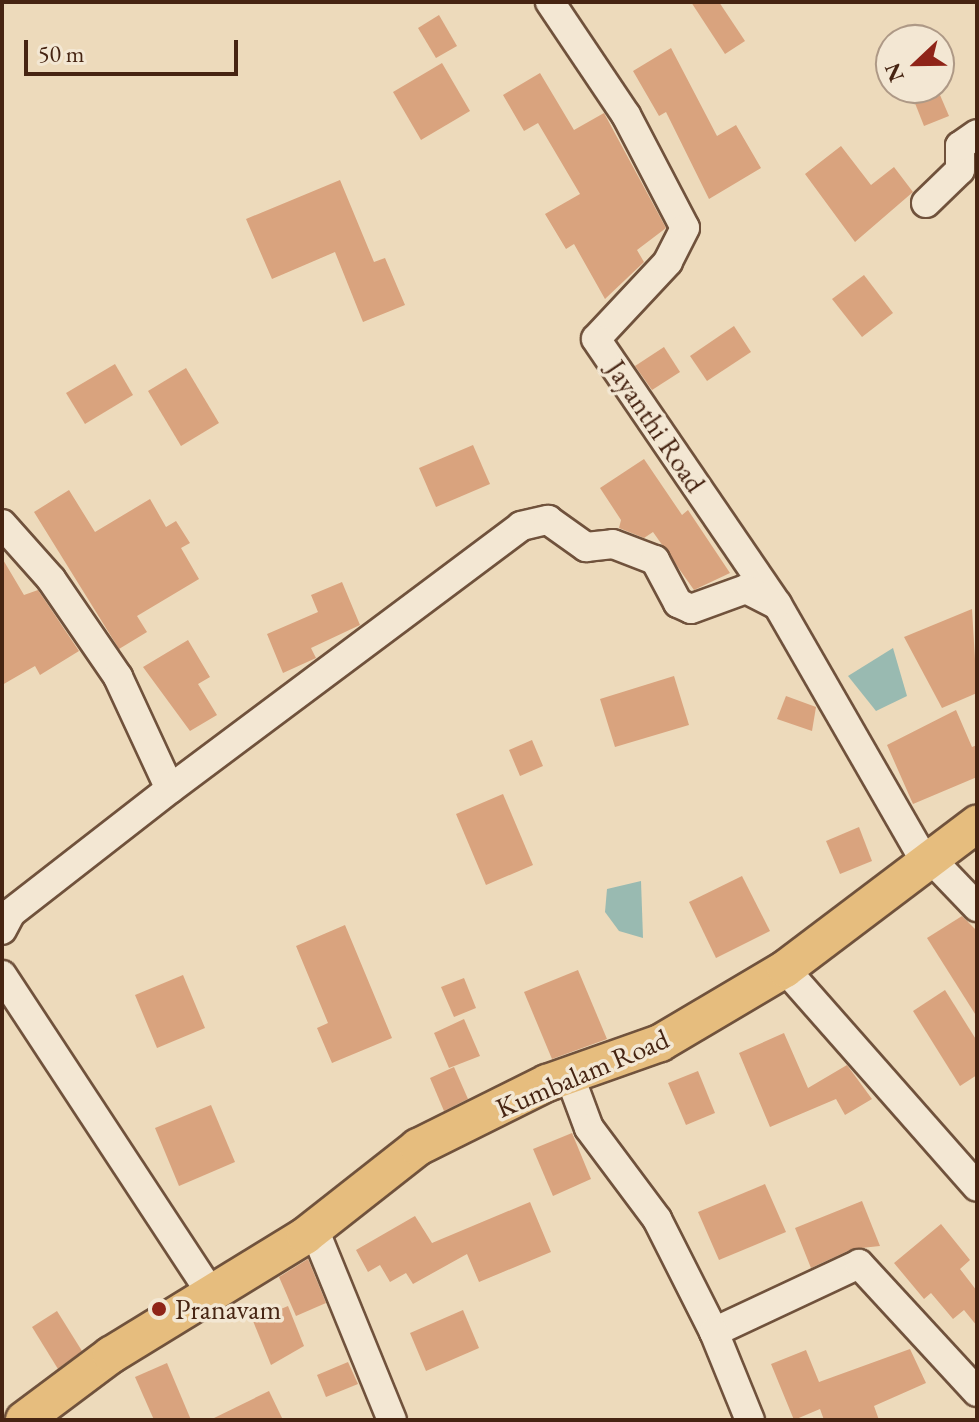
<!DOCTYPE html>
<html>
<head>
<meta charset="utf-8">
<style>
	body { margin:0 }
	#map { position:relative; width:979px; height:1422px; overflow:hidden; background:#eddabb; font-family:"EB Garamond",serif }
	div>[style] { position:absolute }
	.water>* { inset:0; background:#99bab1 }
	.building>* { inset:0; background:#d9a37e }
	.roads { filter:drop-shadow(2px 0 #70523c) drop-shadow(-2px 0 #70523c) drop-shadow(0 2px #70523c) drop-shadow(0 -2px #70523c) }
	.minor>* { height:28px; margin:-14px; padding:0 14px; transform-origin:14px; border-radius:14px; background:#f3e7d3 }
	.major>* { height:36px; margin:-18px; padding:0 18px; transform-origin:18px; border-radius:18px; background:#e6bd7e }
	.dots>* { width:22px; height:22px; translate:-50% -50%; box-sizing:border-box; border:4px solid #f3e7d3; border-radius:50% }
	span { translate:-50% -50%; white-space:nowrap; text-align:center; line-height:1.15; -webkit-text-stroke:7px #f3e7d3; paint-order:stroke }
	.street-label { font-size:28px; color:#462412 }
	.poi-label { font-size:28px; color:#462412 }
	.left { translate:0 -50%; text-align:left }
	.frame { position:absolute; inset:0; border:4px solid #462412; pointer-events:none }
	.north { position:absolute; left:875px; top:24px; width:80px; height:80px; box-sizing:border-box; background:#f3e7d3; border:2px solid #ae9986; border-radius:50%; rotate:248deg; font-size:22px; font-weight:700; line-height:32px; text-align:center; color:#462412 }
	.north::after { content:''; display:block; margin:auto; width:28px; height:36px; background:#8f2418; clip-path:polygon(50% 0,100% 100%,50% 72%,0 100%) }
	.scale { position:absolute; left:24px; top:40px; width:214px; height:36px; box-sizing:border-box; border:4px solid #462412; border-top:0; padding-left:10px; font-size:24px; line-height:28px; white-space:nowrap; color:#462412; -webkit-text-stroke:6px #f3e7d3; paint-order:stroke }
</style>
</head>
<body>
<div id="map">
	<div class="water">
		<div style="clip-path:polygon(893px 648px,907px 696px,876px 711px,848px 676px)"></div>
		<div style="clip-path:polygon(641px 881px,643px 938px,619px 931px,605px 912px,607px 889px)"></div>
	</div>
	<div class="building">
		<div style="clip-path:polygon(691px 2px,719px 2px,745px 41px,725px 54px)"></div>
		<div style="clip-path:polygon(439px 15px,457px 46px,436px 58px,418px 28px)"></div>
		<div style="clip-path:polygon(671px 48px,717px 136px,736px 125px,761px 168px,709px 199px,666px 112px,659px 116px,633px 71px)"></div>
		<div style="clip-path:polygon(442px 63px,470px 111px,421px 140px,393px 92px)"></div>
		<div style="clip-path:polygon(540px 73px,574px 130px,604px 113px,666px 228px,637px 250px,644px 262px,605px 299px,574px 244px,566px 249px,545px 214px,580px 194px,538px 123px,524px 131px,503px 95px)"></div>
		<div style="clip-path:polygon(909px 88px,937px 88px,949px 116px,924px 126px)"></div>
		<div style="clip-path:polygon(841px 146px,871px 185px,894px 167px,913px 192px,855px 242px,805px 174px)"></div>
		<div style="clip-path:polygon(340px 180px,374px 262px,385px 258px,405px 305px,363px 322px,335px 252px,272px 279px,246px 219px)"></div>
		<div style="clip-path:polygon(864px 275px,893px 313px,862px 337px,832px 299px)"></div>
		<div style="clip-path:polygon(734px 326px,751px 352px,707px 381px,690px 356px)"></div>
		<div style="clip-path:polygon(664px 347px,680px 372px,652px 390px,635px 366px)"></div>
		<div style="clip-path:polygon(115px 364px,133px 395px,85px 424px,66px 393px)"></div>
		<div style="clip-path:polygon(186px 368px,219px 423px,181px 446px,148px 391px)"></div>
		<div style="clip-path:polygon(473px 445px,490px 484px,436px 507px,419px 468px)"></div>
		<div style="clip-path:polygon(644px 459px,682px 515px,688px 510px,730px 573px,694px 590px,653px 532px,644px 538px,619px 528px,621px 520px,600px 488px)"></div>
		<div style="clip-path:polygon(69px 490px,95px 532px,150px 499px,166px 527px,176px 521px,190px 543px,181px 548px,199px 579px,137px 616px,147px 632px,119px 649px,34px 512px)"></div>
		<div style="clip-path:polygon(2px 558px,24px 595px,38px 590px,79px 651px,40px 675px,35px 666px,2px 685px)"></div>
		<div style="clip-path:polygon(342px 582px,360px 625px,311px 648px,316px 658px,283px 673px,267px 634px,318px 612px,311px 595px)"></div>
		<div style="clip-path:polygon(972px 609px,977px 693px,942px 708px,904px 637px)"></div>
		<div style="clip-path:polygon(188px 640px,210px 677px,198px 684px,217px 715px,190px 731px,143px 667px)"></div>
		<div style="clip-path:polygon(674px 676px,689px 725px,615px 747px,600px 699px)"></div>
		<div style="clip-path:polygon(786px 696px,816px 707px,812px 731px,777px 719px)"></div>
		<div style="clip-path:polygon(956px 710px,972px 747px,977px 745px,977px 777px,913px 804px,887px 745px)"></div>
		<div style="clip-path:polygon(532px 740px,543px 766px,520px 776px,509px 750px)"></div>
		<div style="clip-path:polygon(503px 794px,533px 865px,486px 885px,456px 814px)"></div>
		<div style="clip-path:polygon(859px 827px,872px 861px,840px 874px,826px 841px)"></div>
		<div style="clip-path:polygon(742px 876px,770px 931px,716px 958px,689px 902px)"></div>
		<div style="clip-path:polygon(962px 916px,977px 931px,977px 1017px,927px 938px)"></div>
		<div style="clip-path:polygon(345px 925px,392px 1038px,332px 1063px,317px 1028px,328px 1023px,296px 946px)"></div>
		<div style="clip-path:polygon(578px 970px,607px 1039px,552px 1059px,524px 992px)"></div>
		<div style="clip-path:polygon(183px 975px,205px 1028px,157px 1048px,135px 995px)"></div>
		<div style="clip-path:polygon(464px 978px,476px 1008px,454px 1017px,441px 987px)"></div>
		<div style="clip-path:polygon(945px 990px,977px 1041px,977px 1075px,960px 1086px,913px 1011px)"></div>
		<div style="clip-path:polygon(464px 1019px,480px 1056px,449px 1068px,434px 1033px)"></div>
		<div style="clip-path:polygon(784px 1033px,808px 1088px,847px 1065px,872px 1099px,845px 1115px,836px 1099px,770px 1127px,739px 1053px)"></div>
		<div style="clip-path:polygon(454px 1067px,468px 1099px,444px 1111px,430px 1078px)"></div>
		<div style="clip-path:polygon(698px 1071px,715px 1113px,686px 1125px,668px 1083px)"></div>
		<div style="clip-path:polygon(211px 1105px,235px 1162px,179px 1186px,155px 1128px)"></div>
		<div style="clip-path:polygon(572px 1133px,591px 1179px,553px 1196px,533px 1149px)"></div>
		<div style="clip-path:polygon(765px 1184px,786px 1232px,719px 1260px,698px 1212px)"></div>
		<div style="clip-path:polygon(862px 1201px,880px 1246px,852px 1249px,811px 1268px,795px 1228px)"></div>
		<div style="clip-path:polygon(530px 1202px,551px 1252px,479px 1282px,467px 1254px,413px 1284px,406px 1273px,390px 1282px,380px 1265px,368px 1272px,356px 1250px,415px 1216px,432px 1243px)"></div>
		<div style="clip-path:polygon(941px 1224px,970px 1260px,960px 1269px,977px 1291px,977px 1326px,964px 1310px,953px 1319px,931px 1293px,924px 1299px,894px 1263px)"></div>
		<div style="clip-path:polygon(308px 1259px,326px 1303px,296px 1316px,279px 1277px)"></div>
		<div style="clip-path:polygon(288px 1306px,304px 1346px,271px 1365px,253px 1321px)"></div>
		<div style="clip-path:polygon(463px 1310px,479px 1348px,426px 1371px,410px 1333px)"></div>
		<div style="clip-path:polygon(57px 1311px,82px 1351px,58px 1369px,32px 1327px)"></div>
		<div style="clip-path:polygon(910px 1349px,926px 1383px,874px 1406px,879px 1420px,824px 1420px,820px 1409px,794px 1420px,771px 1364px,806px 1350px,819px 1382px)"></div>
		<div style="clip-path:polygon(348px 1362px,358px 1384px,326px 1397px,317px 1375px)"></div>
		<div style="clip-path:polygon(167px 1363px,191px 1420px,154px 1420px,135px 1377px)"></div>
		<div style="clip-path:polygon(269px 1391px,283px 1420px,210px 1420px)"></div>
	</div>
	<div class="roads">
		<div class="minor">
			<div style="left:550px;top:2px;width:136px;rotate:56.1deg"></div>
			<div style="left:626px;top:115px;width:127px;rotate:62.4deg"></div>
			<div style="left:685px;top:228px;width:38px;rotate:117deg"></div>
			<div style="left:668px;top:262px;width:105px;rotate:133.1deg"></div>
			<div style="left:596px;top:339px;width:321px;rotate:55.7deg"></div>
			<div style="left:777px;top:604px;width:297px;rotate:60.1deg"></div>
			<div style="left:926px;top:203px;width:47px;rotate:-44.1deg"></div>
			<div style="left:960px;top:170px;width:24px;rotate:-90deg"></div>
			<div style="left:960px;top:146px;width:21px;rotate:-35deg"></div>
			<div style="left:2px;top:524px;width:74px;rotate:48.3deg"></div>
			<div style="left:51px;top:579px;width:119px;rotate:55.6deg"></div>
			<div style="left:118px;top:677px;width:123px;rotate:65.1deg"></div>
			<div style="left:170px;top:789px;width:202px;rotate:142.1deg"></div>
			<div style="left:11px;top:913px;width:19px;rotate:118deg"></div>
			<div style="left:170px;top:789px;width:439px;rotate:-36.8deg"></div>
			<div style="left:521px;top:526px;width:28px;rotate:-13deg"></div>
			<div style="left:548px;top:520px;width:47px;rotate:35.4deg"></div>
			<div style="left:586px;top:547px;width:27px;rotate:-6deg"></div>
			<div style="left:613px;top:544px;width:45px;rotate:20.9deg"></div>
			<div style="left:655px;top:560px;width:49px;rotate:61.9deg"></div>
			<div style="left:678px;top:603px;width:14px;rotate:25deg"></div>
			<div style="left:691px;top:609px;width:59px;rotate:-20deg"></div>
			<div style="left:746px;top:589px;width:34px;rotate:27deg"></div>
			<div style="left:930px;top:858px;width:68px;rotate:46.2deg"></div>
			<div style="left:785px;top:969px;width:290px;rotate:48.6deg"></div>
			<div style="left:2px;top:975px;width:379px;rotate:56.7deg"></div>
			<div style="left:570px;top:1077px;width:54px;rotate:69.6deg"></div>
			<div style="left:589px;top:1128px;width:114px;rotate:53.2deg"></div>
			<div style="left:657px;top:1219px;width:127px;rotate:63.2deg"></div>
			<div style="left:714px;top:1332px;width:160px;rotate:-25.1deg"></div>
			<div style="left:859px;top:1264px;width:174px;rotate:47.3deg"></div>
			<div style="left:314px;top:1229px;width:206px;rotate:67.8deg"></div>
			<div style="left:714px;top:1332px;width:95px;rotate:67.8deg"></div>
		</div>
		<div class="major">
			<div style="left:24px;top:1420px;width:109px;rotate:-36.8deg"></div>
			<div style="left:111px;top:1355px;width:228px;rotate:-31.5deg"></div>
			<div style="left:305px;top:1236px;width:144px;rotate:-38.2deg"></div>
			<div style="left:418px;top:1147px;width:144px;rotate:-26.4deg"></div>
			<div style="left:547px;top:1083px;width:120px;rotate:-19.5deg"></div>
			<div style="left:660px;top:1043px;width:145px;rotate:-30.6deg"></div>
			<div style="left:785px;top:969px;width:241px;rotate:-37.1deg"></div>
		</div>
	</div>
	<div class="dots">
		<div style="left:159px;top:1309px;background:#8f2418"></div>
	</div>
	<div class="street-label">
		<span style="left:656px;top:426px;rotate:56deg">Jayanthi Road</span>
		<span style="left:582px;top:1073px;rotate:-23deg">Kumbalam Road</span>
	</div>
	<div class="poi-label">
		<span class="left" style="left:175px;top:1309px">Pranavam</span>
	</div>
	<div class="frame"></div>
	<div class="north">N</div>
	<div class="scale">50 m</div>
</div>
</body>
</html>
